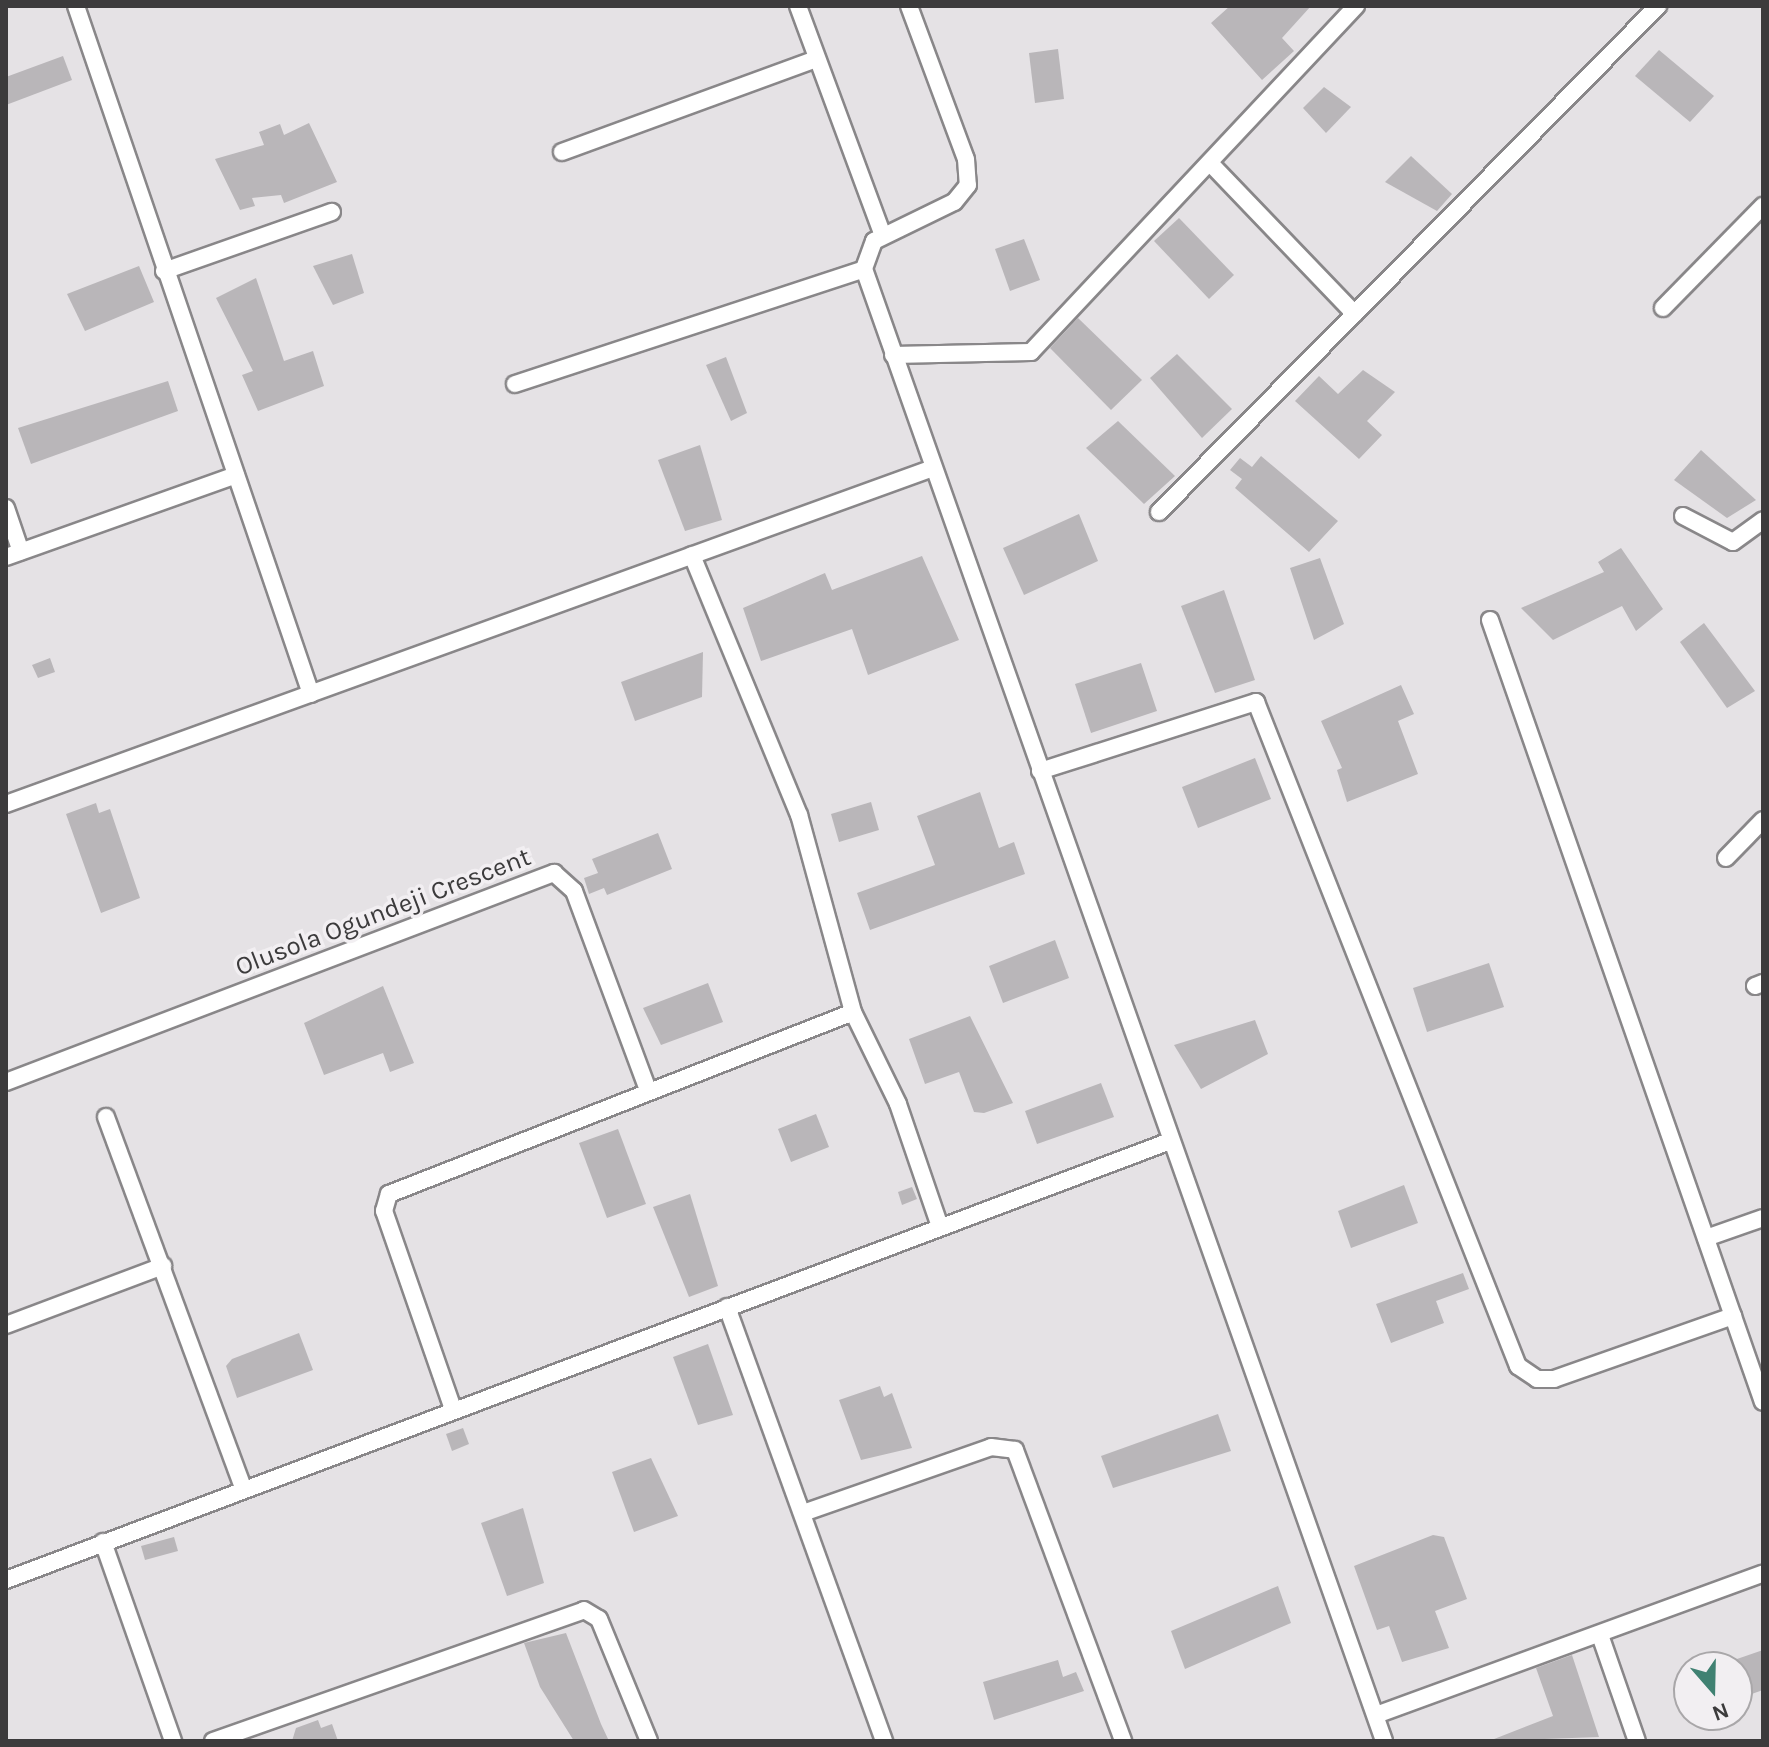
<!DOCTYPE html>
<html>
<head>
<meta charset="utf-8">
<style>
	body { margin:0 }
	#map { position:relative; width:1769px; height:1747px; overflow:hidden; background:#e5e2e5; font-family:Karla,sans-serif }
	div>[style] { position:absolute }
	.building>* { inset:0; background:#b9b6b9 }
	.roads { filter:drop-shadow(2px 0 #898789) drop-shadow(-2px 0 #898789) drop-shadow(0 2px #898789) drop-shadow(0 -2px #898789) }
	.street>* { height:16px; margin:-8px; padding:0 8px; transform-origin:8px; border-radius:8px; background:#fff }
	span { translate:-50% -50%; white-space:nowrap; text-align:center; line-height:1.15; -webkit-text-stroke:7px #f2eff2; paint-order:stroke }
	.street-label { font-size:26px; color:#3c3b3c }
	.frame { position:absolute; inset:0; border:8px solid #3c3b3c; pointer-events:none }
	.north { position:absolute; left:1673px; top:1651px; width:80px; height:80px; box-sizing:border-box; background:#f2eff2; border:2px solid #a9a7a9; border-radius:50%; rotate:160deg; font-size:22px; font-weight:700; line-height:32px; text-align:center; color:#3c3b3c }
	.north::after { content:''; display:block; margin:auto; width:28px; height:36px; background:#408172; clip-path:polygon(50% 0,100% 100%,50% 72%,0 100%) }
</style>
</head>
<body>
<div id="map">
	<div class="building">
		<div style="clip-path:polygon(1230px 6px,1311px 6px,1282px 38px,1294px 51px,1262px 80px,1211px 23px)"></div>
		<div style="clip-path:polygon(1058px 49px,1064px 99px,1035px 103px,1029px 53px)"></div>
		<div style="clip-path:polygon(1659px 50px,1714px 96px,1690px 122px,1635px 76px)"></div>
		<div style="clip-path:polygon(63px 56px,72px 80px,6px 105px,6px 77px)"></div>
		<div style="clip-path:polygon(1324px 87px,1351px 107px,1326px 133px,1303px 108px)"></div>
		<div style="clip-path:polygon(309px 123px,337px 182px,284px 203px,281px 195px,252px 198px,255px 206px,240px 210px,215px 159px,264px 145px,259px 132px,280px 124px,284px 135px)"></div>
		<div style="clip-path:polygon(1411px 156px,1452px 194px,1437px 211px,1385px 182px)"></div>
		<div style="clip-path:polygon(1179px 218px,1234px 275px,1209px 299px,1154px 241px)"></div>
		<div style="clip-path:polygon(1024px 239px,1040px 280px,1010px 291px,995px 249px)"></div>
		<div style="clip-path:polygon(352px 254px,364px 293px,333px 305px,313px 266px)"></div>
		<div style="clip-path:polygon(139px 266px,154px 302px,85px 331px,67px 294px)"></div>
		<div style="clip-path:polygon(256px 278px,284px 361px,313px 351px,324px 386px,258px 411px,242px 375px,253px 371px,216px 298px)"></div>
		<div style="clip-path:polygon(1078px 318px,1142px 380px,1111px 410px,1050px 348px)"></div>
		<div style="clip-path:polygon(1177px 354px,1232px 409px,1202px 438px,1150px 378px)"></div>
		<div style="clip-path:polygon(726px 357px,747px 413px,731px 421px,706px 365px)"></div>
		<div style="clip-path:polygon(1363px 370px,1395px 392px,1367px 421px,1382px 435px,1359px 459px,1295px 401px,1319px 376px,1338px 394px)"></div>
		<div style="clip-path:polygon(168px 381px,178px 411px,31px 464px,18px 428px)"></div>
		<div style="clip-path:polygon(1118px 421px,1175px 476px,1144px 504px,1086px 448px)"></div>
		<div style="clip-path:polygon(700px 445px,722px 520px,685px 531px,658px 460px)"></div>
		<div style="clip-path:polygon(1701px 450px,1756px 500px,1727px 518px,1674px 480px)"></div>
		<div style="clip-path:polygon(1261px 456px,1338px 521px,1309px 552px,1235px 488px,1242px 479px,1230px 470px,1240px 458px,1252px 467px)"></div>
		<div style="clip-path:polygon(1079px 514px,1098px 561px,1024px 595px,1003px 548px)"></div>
		<div style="clip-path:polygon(1621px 548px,1663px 609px,1636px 631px,1622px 606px,1553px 640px,1521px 608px,1604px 572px,1598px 562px)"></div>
		<div style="clip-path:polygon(922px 556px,959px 640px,868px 675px,852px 629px,761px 661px,743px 608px,825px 573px,832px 590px)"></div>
		<div style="clip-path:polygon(1320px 558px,1344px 624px,1314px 640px,1290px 568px)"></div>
		<div style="clip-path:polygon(1224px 590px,1255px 680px,1215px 693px,1181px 606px)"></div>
		<div style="clip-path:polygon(1704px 623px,1755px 691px,1727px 708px,1680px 642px)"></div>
		<div style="clip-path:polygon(703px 652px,702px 697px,635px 721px,621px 682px)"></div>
		<div style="clip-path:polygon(50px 658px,55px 672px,38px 678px,32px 665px)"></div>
		<div style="clip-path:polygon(1141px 663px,1157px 711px,1091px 733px,1075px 684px)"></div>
		<div style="clip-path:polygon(1401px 685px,1414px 714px,1398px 721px,1418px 774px,1347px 802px,1337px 770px,1342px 768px,1321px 721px)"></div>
		<div style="clip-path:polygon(1255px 758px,1271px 799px,1198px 828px,1182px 787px)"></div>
		<div style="clip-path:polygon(980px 792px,999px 848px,1014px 842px,1025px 874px,870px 930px,857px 893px,935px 865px,917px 816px)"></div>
		<div style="clip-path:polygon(871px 802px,879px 830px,839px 842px,831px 814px)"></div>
		<div style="clip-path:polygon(96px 803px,99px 813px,110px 809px,140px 898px,101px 913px,66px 814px)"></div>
		<div style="clip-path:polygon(658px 833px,672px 869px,607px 895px,604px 888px,589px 894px,584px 878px,598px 873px,592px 859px)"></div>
		<div style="clip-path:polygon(1055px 940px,1069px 978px,1003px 1003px,989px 966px)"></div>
		<div style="clip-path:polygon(1489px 963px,1504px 1007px,1427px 1032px,1413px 988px)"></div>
		<div style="clip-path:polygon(708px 983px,723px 1022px,661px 1045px,643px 1008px)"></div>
		<div style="clip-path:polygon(383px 986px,414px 1063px,390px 1072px,383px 1053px,324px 1075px,304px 1023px)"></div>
		<div style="clip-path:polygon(970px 1016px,1013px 1103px,984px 1113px,974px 1112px,959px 1072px,925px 1084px,909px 1039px)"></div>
		<div style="clip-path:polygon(1255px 1020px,1268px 1054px,1201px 1089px,1174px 1045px)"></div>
		<div style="clip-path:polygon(1101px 1083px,1114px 1117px,1037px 1144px,1025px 1111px)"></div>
		<div style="clip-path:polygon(816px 1114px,829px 1147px,791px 1162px,778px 1129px)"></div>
		<div style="clip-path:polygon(618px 1129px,646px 1204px,607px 1218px,579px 1143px)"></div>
		<div style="clip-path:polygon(1404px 1185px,1418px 1223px,1351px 1248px,1338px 1211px)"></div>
		<div style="clip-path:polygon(912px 1187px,917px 1199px,902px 1205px,898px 1192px)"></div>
		<div style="clip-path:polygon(690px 1194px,718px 1286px,689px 1297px,653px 1207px)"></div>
		<div style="clip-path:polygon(1463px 1273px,1469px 1289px,1436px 1301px,1444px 1323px,1391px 1343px,1376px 1304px)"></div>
		<div style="clip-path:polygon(299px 1333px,313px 1370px,237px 1398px,226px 1366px,232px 1359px)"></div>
		<div style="clip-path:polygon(708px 1344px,733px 1415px,698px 1425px,673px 1357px)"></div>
		<div style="clip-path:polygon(880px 1386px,884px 1397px,892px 1393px,912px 1448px,861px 1460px,839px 1400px)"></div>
		<div style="clip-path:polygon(1218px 1414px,1231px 1451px,1113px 1488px,1101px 1456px)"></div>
		<div style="clip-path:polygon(463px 1428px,469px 1444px,452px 1451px,446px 1434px)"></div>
		<div style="clip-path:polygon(651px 1458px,678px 1516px,634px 1532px,612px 1472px)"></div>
		<div style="clip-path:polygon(523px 1508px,544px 1583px,507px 1596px,481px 1523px)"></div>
		<div style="clip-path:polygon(1433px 1535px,1444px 1537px,1467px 1599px,1435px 1611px,1449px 1648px,1402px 1662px,1389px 1626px,1377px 1630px,1354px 1566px)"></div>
		<div style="clip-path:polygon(174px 1537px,178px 1551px,145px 1560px,141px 1546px)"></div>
		<div style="clip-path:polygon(1278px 1586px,1291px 1623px,1185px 1669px,1171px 1631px)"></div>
		<div style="clip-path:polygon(566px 1633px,601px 1724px,609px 1741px,574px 1741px,540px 1687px,524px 1643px)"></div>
		<div style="clip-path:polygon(1763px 1650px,1763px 1690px,1743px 1697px,1737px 1659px)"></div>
		<div style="clip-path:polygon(1572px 1655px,1599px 1737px,1489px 1741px,1553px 1716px,1536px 1668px)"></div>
		<div style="clip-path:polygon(1058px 1660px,1063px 1677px,1076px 1672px,1084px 1691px,994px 1720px,983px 1682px)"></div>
		<div style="clip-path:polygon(318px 1720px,321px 1728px,332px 1724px,338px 1741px,292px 1741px,296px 1728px)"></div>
	</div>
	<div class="roads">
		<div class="street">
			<div style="left:76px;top:6px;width:727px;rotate:71.14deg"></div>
			<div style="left:798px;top:6px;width:245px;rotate:69.7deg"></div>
			<div style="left:909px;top:6px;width:163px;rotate:69.6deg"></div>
			<div style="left:966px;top:159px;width:26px;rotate:86deg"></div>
			<div style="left:968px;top:185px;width:22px;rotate:129deg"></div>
			<div style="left:954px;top:202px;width:89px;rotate:154deg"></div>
			<div style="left:874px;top:241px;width:30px;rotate:110deg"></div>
			<div style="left:864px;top:269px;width:1561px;rotate:70.54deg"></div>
			<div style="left:562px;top:152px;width:270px;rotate:-20.1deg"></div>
			<div style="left:1210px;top:163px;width:209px;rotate:46.2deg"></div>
			<div style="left:164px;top:271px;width:178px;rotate:-19.4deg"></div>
			<div style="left:1663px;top:308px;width:143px;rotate:-45.6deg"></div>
			<div style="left:893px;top:355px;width:138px;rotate:-1.2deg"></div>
			<div style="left:1031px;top:352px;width:475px;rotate:-46.8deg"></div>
			<div style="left:515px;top:384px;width:367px;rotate:-18.2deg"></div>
			<div style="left:6px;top:508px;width:46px;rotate:71.2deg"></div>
			<div style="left:1159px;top:512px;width:711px;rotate:-45.4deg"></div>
			<div style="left:1683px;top:516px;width:56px;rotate:27.5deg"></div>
			<div style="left:1733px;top:542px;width:37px;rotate:-36deg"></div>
			<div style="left:6px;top:557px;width:244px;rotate:-19.6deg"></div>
			<div style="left:1490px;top:620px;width:828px;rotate:70.76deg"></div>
			<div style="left:1040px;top:771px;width:227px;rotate:-17.7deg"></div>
			<div style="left:1256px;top:702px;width:714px;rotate:68.47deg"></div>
			<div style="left:1518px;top:1366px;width:23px;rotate:34deg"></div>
			<div style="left:1537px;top:1379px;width:17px"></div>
			<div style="left:1554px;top:1379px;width:190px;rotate:-19.4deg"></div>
			<div style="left:6px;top:804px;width:986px;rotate:-19.92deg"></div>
			<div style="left:1726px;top:858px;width:53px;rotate:-45.8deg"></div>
			<div style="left:1755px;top:986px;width:9px;rotate:-21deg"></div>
			<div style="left:853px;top:1012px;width:102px;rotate:63.9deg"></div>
			<div style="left:898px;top:1104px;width:130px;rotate:71.1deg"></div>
			<div style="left:6px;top:1082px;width:587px;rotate:-20.88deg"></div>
			<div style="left:554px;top:873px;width:27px;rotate:42deg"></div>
			<div style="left:574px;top:891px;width:212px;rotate:69.6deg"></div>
			<div style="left:106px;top:1117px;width:395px;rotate:69.7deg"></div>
			<div style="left:1706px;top:1238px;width:60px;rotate:-19.3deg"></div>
			<div style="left:727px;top:1307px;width:462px;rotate:70.1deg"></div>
			<div style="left:6px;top:1325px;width:168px;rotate:-20.6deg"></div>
			<div style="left:453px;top:1409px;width:210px;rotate:-109.2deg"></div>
			<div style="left:384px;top:1211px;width:18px;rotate:-74deg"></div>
			<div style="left:389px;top:1194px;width:498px;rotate:-21.4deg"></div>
			<div style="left:853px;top:1012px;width:204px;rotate:-105.3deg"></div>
			<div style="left:799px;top:815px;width:281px;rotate:-112.4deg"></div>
			<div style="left:803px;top:1513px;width:199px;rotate:-19.3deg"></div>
			<div style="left:991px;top:1447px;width:24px;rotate:7deg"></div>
			<div style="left:1015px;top:1450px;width:310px;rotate:69.6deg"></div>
			<div style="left:103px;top:1542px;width:211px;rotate:70.6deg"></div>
			<div style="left:6px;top:1580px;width:1244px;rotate:-20.66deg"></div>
			<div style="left:1600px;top:1635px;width:112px;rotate:70.8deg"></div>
			<div style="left:1376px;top:1715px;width:412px;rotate:-20.1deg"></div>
			<div style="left:213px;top:1741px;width:393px;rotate:-19.4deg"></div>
			<div style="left:584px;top:1610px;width:17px;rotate:31deg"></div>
			<div style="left:599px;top:1619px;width:132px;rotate:67.7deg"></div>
		</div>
	</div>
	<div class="street-label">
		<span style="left:383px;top:912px;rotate:-21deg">Olusola Ogundeji Crescent</span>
	</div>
	<div class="frame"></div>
	<div class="north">N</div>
</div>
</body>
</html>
